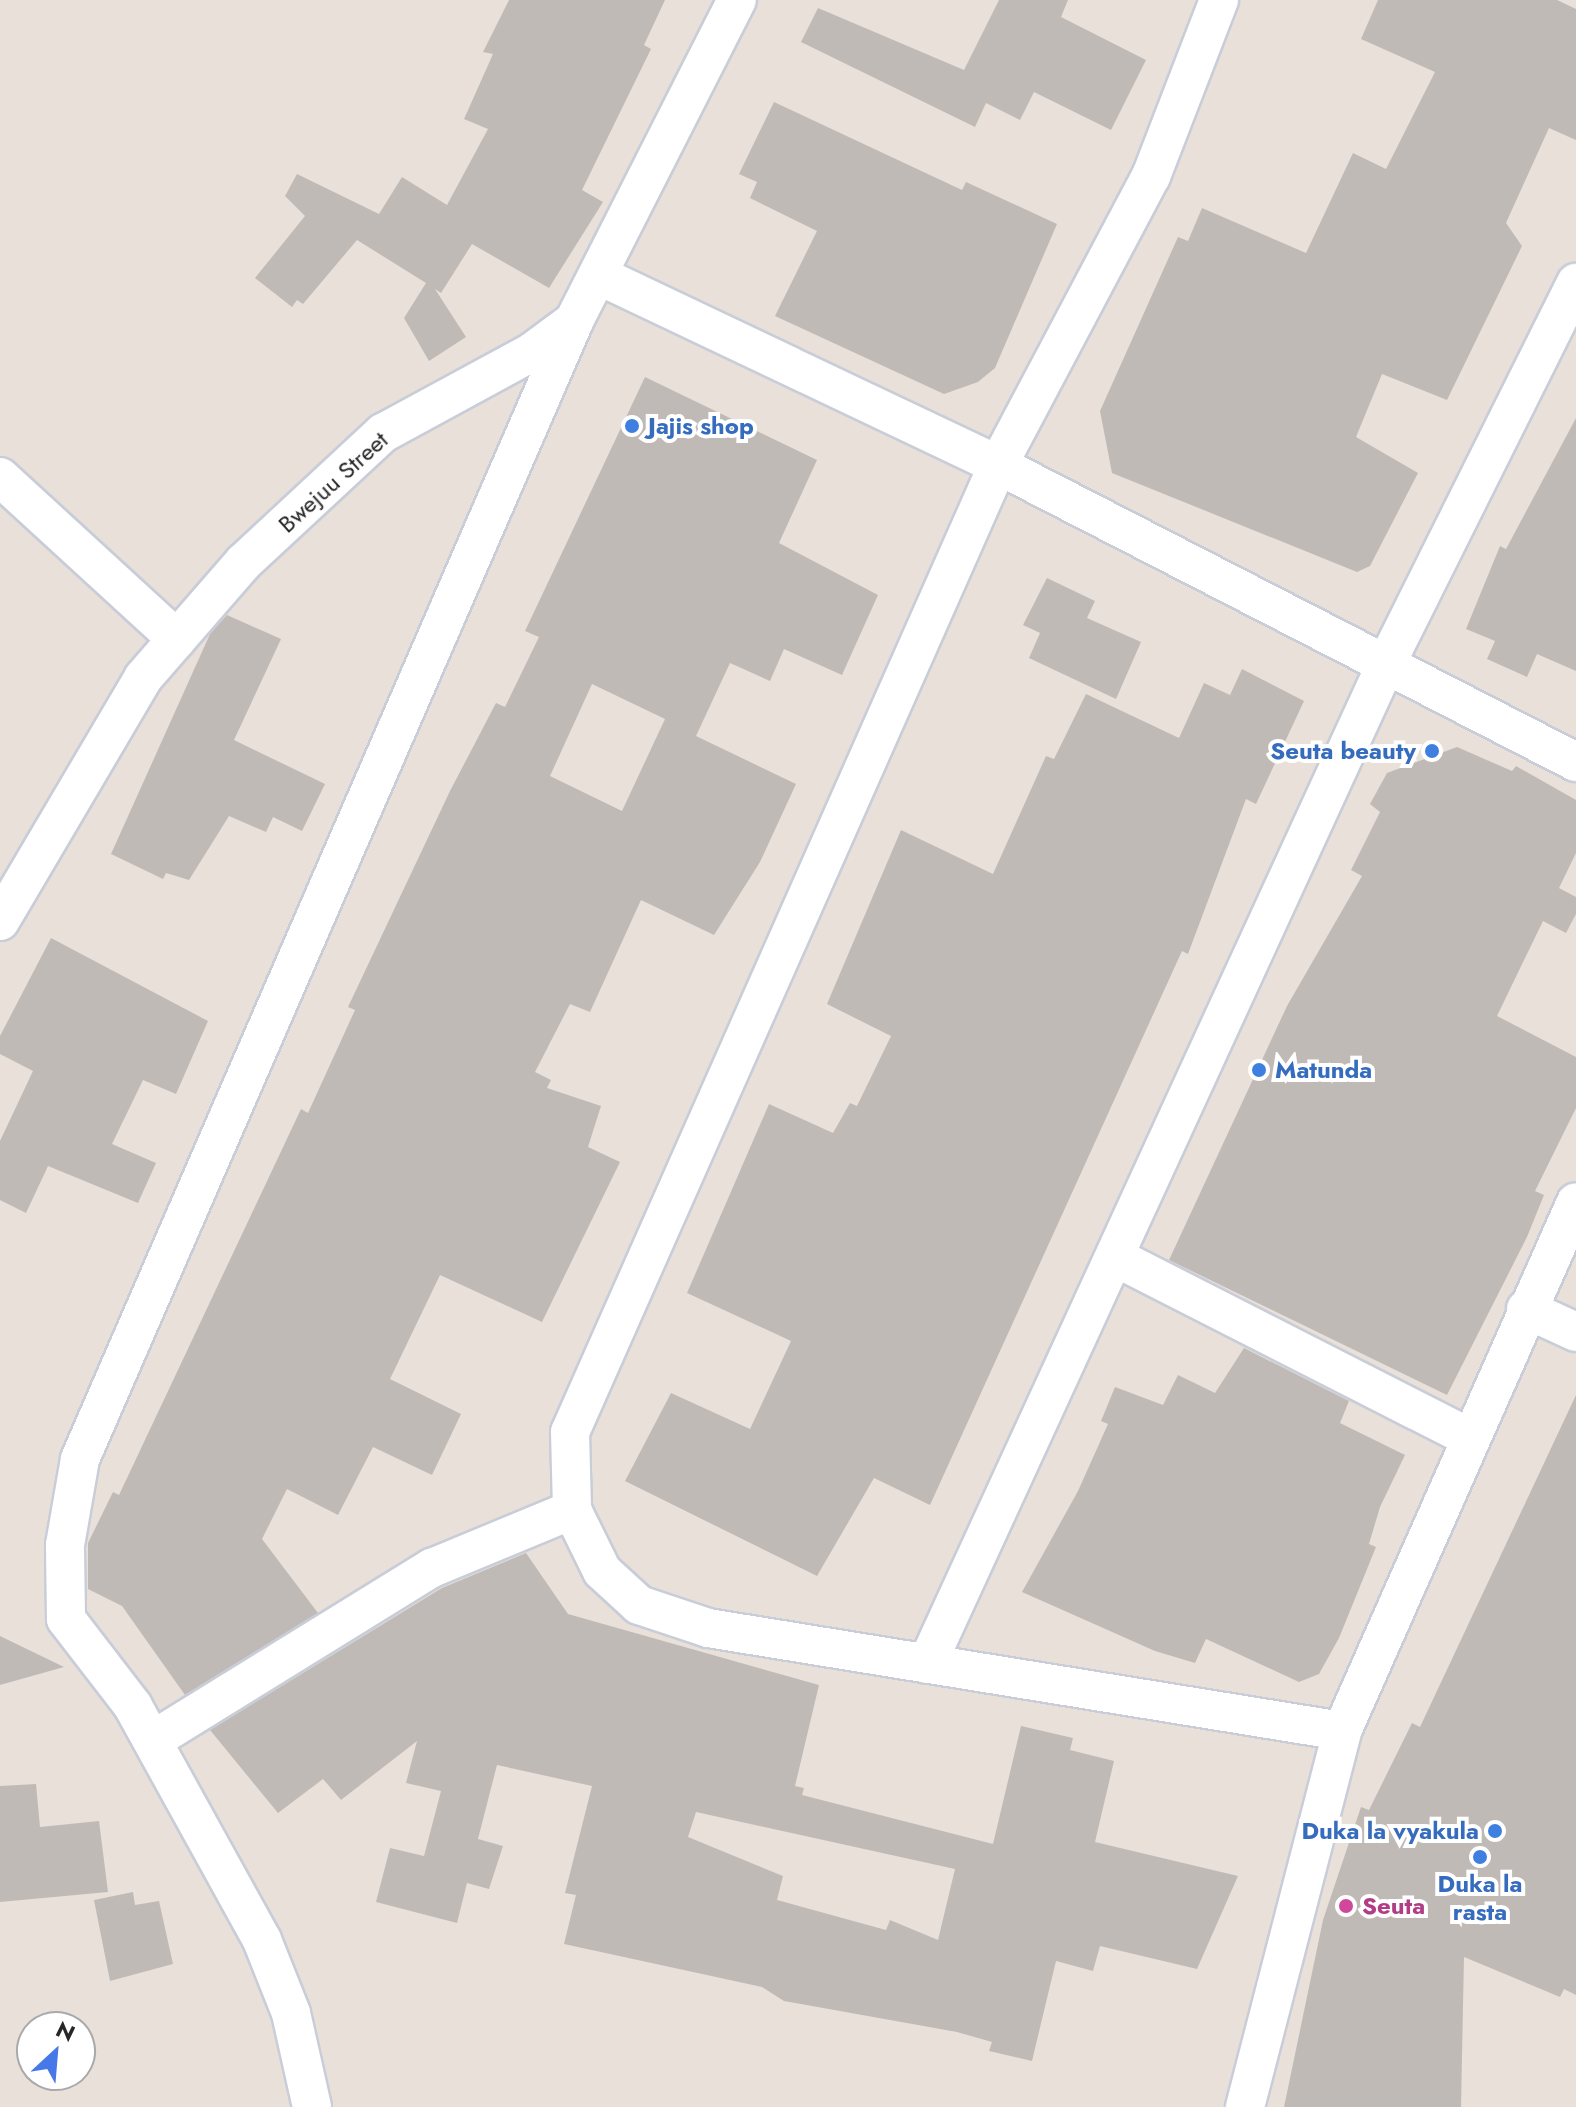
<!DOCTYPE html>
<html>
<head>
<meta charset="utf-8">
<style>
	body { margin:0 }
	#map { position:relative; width:1576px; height:2107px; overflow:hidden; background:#e8e0d9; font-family:Jost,sans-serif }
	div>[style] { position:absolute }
	.building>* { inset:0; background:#c0bab6 }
	.roads { filter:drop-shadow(2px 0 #c8cdd8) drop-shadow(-2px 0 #c8cdd8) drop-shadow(0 2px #c8cdd8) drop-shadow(0 -2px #c8cdd8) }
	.minor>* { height:38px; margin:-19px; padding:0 19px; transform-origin:19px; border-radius:19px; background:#fff }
	.dots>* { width:22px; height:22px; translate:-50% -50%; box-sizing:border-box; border:4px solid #fff; border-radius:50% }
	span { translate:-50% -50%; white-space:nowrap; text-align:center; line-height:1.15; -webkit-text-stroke:8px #fff; paint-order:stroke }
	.shop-label { font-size:24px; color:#366cbe; font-weight:700 }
	.left { translate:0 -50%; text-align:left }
	.right { translate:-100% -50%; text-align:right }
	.street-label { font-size:24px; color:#272727 }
	.hotel-label { font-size:24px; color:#b23c85; font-weight:700 }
	.north { position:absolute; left:16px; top:2011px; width:80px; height:80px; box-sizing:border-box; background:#fff; border:2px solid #a9a9a9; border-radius:50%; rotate:26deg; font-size:22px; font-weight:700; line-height:32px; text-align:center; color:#272727 }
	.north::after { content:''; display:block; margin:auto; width:28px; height:36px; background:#4778e7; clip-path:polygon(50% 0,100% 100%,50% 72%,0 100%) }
</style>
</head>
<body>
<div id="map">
	<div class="building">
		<div style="clip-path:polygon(509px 0,665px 0,644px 45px,651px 49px,582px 190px,603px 202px,549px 288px,472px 244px,441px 293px,435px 289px,466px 337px,429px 361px,404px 318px,426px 283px,357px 240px,303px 304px,297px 300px,292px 307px,255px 278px,305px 216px,285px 196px,297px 174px,379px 214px,402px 177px,447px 205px,488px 129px,464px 119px,493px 54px,483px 52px)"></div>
		<div style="clip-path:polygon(999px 0,1068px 0,1061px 17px,1146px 60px,1111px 130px,1034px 92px,1020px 120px,986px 103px,975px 127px,801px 42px,818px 8px,964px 70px)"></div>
		<div style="clip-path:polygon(1378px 0,1557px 0,1576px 9px,1576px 140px,1549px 128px,1506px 223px,1522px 246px,1447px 400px,1382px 374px,1356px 437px,1418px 473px,1370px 566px,1357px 572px,1112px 473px,1100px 411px,1178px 237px,1188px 241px,1202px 208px,1306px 253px,1353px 153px,1386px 169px,1435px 72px,1361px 39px)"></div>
		<div style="clip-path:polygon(774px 102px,962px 190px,966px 182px,1057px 224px,995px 368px,978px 382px,944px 394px,775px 316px,817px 231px,750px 198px,757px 182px,739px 174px)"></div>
		<div style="clip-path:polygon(evenodd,645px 377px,817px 460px,779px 543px,878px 595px,842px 675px,784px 649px,770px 681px,730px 663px,696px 736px,796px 784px,760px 862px,714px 935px,641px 900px,590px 1012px,570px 1004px,535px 1072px,551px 1080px,547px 1088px,601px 1106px,588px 1147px,620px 1162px,542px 1322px,440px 1275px,390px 1379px,461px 1414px,432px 1475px,373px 1447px,338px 1515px,287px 1489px,262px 1539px,318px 1613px,185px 1695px,122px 1606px,88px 1589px,88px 1543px,113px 1492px,119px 1495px,301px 1109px,308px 1113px,355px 1010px,348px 1007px,450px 791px,496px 703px,505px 707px,539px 637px,525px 631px,645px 377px,592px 684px,665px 719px,622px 811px,550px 776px,592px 684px)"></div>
		<div style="clip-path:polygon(1576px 418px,1576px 671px,1537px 654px,1527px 677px,1487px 659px,1495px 641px,1466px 629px,1500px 546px,1506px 549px)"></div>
		<div style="clip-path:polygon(1047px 578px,1095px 601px,1087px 618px,1141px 642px,1116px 699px,1029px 658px,1040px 633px,1023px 625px)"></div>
		<div style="clip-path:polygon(227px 615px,281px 639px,234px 740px,325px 784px,302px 831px,273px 817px,266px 832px,229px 816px,189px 880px,166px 873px,163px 879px,111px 854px,210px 634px)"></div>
		<div style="clip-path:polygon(1242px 669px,1304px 701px,1256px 804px,1246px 799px,1188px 954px,1182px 951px,930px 1505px,874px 1478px,817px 1576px,625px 1481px,671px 1393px,750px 1429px,791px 1341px,687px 1293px,769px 1104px,833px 1133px,850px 1103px,857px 1106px,891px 1036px,827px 1004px,901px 830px,993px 874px,1046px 756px,1054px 759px,1086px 694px,1179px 738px,1204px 683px,1230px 695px)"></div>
		<div style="clip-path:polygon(1457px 747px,1512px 771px,1516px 766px,1576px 800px,1576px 853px,1559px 888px,1576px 897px,1576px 914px,1566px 933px,1543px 921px,1497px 1016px,1576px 1057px,1576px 1108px,1535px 1191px,1544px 1195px,1527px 1237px,1447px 1395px,1169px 1260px,1287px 1006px,1362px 876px,1351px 870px,1380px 812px,1370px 804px,1387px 773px)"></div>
		<div style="clip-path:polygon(51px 938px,208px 1021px,176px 1094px,143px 1080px,112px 1144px,156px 1163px,138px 1203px,48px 1166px,26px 1213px,0 1200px,0 1141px,33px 1071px,0 1054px,0 1036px)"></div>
		<div style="clip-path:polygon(1244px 1348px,1349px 1401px,1340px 1423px,1405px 1455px,1380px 1507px,1369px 1544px,1376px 1547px,1339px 1638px,1319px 1674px,1299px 1682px,1206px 1639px,1195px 1663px,1155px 1651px,1022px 1592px,1078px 1491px,1108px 1424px,1101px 1421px,1115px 1387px,1163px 1405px,1178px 1375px,1215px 1393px)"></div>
		<div style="clip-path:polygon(1576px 1395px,1576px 1995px,1564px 1989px,1560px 1997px,1464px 1957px,1461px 2107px,1284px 2107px,1323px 1920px,1361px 1807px,1369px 1810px,1412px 1723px,1420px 1727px)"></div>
		<div style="clip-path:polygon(evenodd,526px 1553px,568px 1614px,819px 1685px,795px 1786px,804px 1788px,802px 1795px,993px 1844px,1021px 1726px,1073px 1738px,1070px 1750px,1114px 1761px,1095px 1842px,1238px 1876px,1197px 1969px,1100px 1946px,1093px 1971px,1056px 1961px,1032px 2061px,989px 2051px,992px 2042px,957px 2032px,784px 2001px,762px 1987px,564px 1944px,576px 1895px,565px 1893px,592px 1786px,497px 1765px,478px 1839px,503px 1846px,489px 1889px,467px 1883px,457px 1923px,376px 1902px,390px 1848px,424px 1856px,441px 1791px,406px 1783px,417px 1741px,341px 1800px,323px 1779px,278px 1813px,210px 1730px,442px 1588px,526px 1553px,696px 1812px,955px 1869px,938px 1940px,890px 1920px,886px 1930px,777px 1900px,783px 1876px,688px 1837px,696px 1812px)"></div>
		<div style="clip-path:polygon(0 1636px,64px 1667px,0 1685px)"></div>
		<div style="clip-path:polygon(36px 1784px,40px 1827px,99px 1821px,108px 1892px,0 1902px,0 1786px)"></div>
		<div style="clip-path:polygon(133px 1892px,135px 1905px,159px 1901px,173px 1964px,110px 1981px,94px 1900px)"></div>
	</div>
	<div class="roads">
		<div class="minor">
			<div style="left:1219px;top:0;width:189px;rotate:111.1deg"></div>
			<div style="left:1151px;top:176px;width:327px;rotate:117.9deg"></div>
			<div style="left:998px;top:465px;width:1057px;rotate:113.87deg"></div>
			<div style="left:570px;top:1432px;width:78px;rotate:88.5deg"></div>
			<div style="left:572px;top:1510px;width:68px;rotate:63.8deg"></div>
			<div style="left:602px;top:1571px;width:50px;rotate:42.6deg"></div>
			<div style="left:639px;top:1605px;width:73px;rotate:18.4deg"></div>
			<div style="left:708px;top:1628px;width:642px;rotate:9.23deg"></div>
			<div style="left:598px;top:275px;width:443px;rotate:25.4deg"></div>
			<div style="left:998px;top:465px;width:650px;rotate:27.2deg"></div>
			<div style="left:0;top:477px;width:240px;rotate:42.5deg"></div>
			<div style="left:0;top:921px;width:282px;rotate:-59.5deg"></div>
			<div style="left:143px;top:678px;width:154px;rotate:-49deg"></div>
			<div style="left:244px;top:562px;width:190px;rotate:-42.9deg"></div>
			<div style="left:383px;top:433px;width:170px;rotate:-28.5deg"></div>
			<div style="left:532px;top:352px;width:52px;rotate:-36.4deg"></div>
			<div style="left:574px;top:321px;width:360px;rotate:-63.1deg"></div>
			<div style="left:1115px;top:1257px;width:398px;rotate:27deg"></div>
			<div style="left:1526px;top:1309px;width:55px;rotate:24.7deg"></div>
			<div style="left:927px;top:1664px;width:1100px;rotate:-65.34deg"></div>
			<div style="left:1386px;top:664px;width:426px;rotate:-63.5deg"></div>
			<div style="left:153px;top:1740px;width:328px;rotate:-31.7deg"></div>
			<div style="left:432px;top:1568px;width:152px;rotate:-22.5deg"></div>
			<div style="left:312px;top:2107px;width:96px;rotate:-102.6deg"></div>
			<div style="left:291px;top:2013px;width:79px;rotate:-111.7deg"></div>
			<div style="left:262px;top:1940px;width:267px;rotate:-118.9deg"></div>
			<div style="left:133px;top:1706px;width:110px;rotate:-127.6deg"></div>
			<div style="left:66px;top:1619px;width:74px;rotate:-90.8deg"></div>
			<div style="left:65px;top:1545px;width:87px;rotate:-80.1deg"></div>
			<div style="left:80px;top:1459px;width:1241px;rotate:-66.53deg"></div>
			<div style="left:1245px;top:2107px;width:388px;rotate:-75.5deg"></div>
			<div style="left:1342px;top:1731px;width:578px;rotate:-66.14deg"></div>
		</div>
	</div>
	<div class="dots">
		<div style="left:632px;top:426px;background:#3f7fe0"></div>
		<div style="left:1432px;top:751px;background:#3f7fe0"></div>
		<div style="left:1259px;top:1070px;background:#3f7fe0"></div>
		<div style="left:1495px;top:1831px;background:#3f7fe0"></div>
		<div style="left:1480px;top:1857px;background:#3f7fe0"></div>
		<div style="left:1346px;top:1906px;background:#d1479c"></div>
	</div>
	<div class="shop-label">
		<span class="left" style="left:648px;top:426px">Jajis shop</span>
		<span class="right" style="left:1416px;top:751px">Seuta beauty</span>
		<span class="left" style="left:1275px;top:1070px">Matunda</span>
		<span class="right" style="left:1479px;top:1831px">Duka la vyakula</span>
		<span style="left:1480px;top:1898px">Duka la<br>rasta</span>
	</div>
	<div class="street-label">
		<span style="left:333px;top:482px;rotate:-42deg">Bwejuu Street</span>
	</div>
	<div class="hotel-label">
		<span class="left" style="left:1362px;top:1906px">Seuta</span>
	</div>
	<div class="north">N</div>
</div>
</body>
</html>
